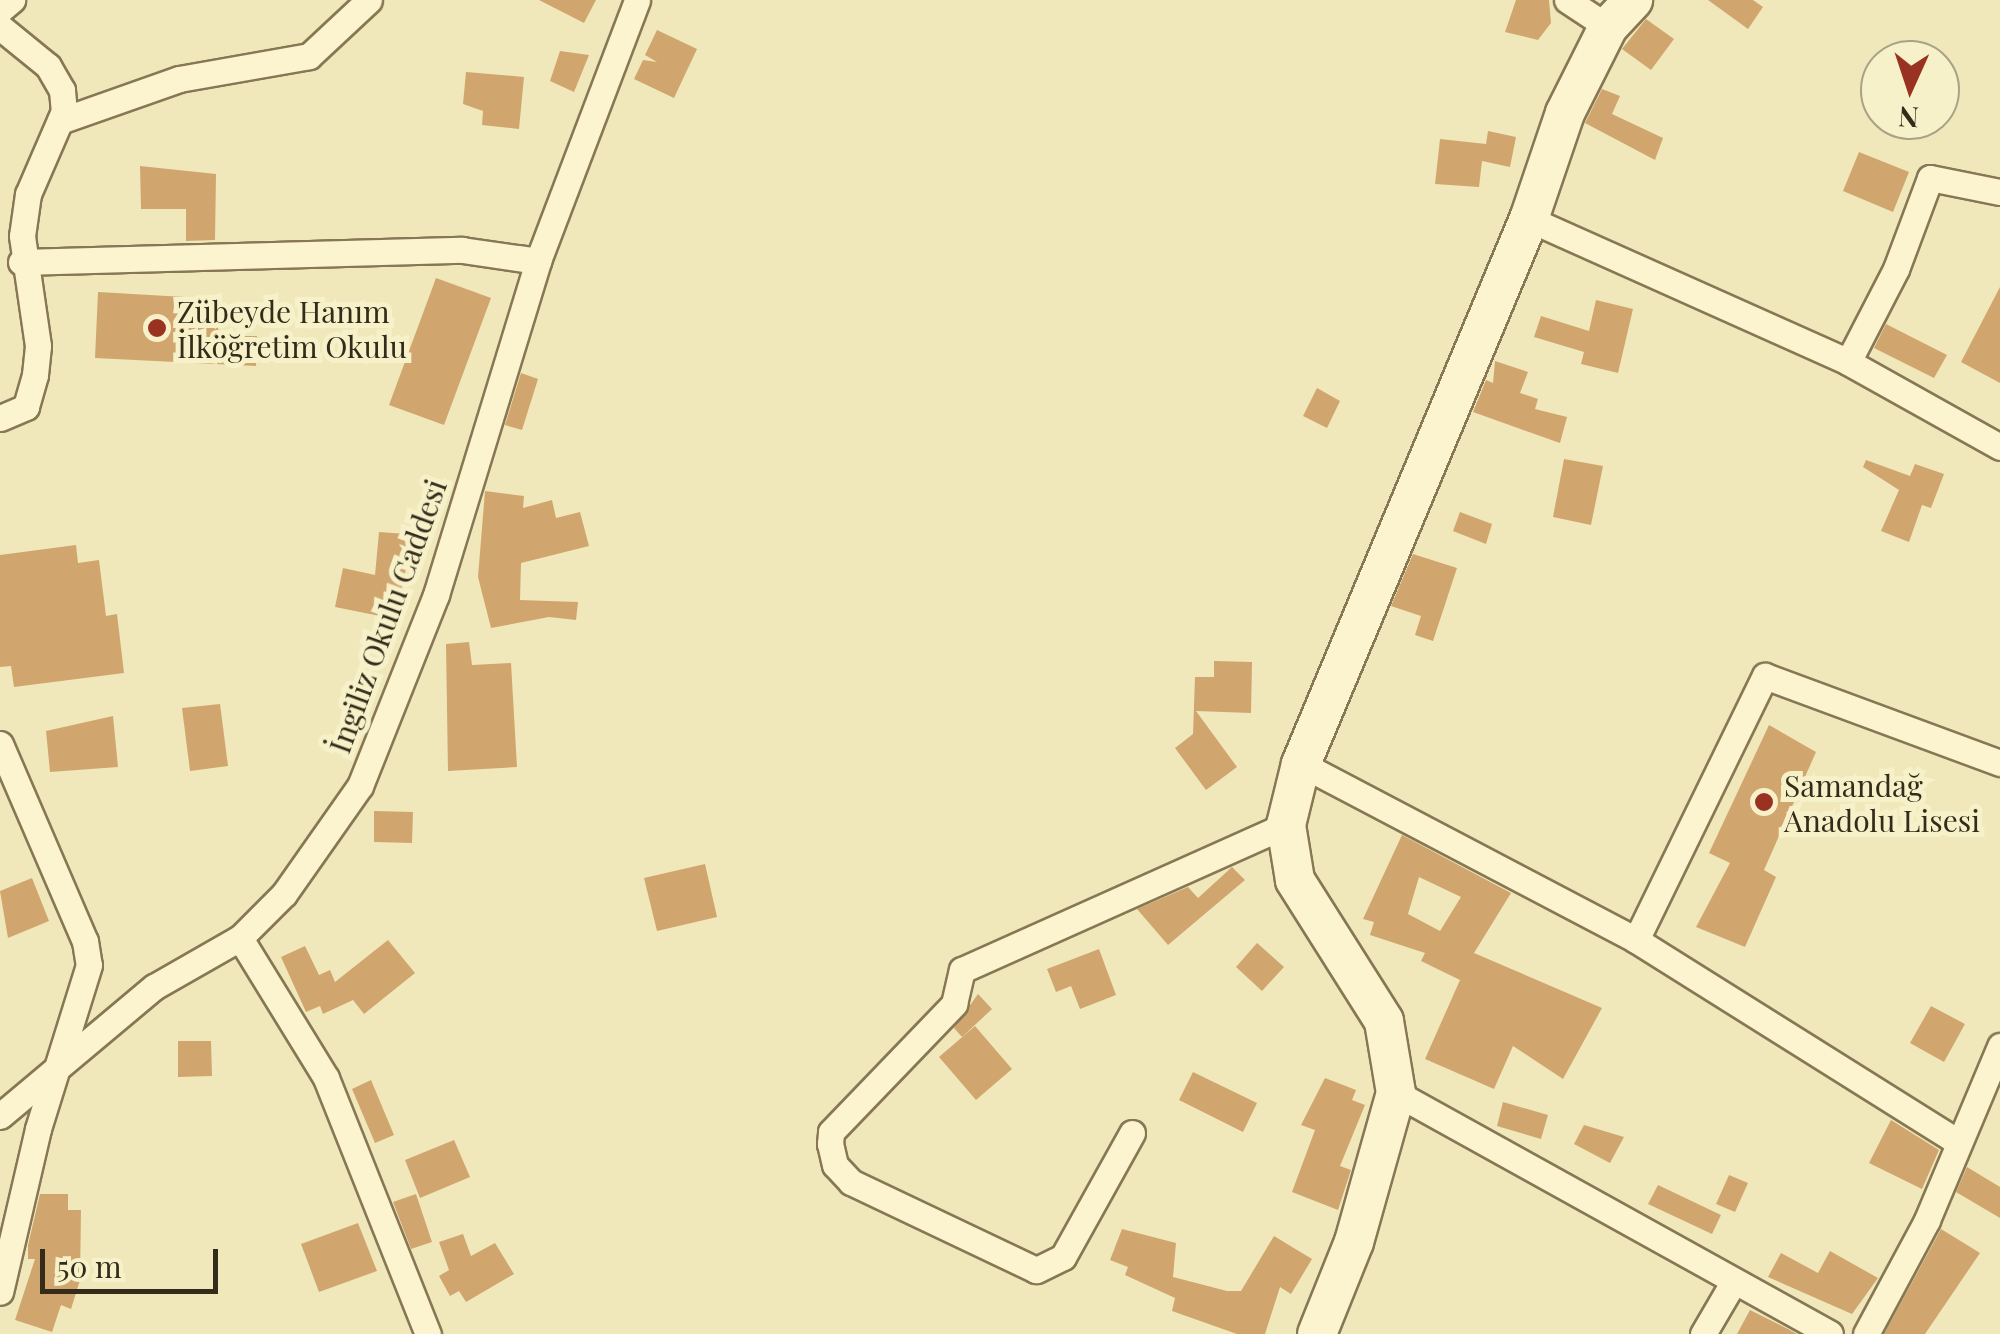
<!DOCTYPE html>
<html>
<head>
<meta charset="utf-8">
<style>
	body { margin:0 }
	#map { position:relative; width:2000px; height:1334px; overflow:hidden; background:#f0e8ba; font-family:"Playfair Display",serif }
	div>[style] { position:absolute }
	.building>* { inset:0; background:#d0a66e }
	.roads { filter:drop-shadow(2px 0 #877754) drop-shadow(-2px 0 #877754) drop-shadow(0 2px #877754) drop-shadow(0 -2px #877754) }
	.street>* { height:25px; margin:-12.5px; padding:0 12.5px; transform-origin:12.5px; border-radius:12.5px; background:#fbf4ce }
	.secondary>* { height:38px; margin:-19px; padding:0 19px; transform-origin:19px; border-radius:19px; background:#fbf4ce }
	.dots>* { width:28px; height:28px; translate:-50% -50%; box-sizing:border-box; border:5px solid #f7f1ca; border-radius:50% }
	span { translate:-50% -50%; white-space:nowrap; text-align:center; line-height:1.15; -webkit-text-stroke:10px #f7f1ca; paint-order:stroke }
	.poi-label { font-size:30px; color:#352b1a }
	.left { translate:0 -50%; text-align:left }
	.street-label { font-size:30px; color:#352b1a }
	.north { position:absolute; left:1860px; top:40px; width:100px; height:100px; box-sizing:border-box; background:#f7f1ca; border:2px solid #a9a284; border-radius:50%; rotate:183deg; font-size:28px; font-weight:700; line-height:40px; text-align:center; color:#352b1a }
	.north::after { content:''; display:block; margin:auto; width:35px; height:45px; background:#993221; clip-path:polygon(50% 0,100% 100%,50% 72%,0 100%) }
	.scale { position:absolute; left:40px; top:1249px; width:178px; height:45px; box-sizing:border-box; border:5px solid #352b1a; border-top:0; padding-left:12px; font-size:30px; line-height:35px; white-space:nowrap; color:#352b1a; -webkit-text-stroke:8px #f7f1ca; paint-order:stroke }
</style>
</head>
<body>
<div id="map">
	<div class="building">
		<div style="clip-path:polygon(539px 0,596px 0,584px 23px)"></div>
		<div style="clip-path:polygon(1516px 0,1549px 0,1551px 23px,1538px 40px,1505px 32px)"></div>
		<div style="clip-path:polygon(1708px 0,1753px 0,1763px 7px,1748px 29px)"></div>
		<div style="clip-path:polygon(1646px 19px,1674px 39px,1651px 70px,1622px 49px)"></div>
		<div style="clip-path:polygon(657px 30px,697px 49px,674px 98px,634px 79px,643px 60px,657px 62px,645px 55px)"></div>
		<div style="clip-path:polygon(560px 51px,589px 55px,574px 92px,550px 81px)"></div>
		<div style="clip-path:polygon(466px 72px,524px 77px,519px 129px,482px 125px,483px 111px,463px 104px)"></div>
		<div style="clip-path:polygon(1602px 89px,1620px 96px,1612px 114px,1663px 138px,1655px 160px,1585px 123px)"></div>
		<div style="clip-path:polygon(1488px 131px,1516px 137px,1510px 167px,1482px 161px,1479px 187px,1435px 184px,1440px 139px,1486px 144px)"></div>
		<div style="clip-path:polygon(1859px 152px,1909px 172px,1893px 212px,1843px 191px)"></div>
		<div style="clip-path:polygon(140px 166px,216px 174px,215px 240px,186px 241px,186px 209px,141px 209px)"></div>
		<div style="clip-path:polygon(436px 278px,491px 298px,444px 425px,389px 405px)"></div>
		<div style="clip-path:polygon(2000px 287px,2000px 383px,1961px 362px)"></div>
		<div style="clip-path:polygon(98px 292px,219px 299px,218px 336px,257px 336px,256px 366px,95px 358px)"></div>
		<div style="clip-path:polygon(1596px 300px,1633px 309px,1618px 373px,1581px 364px,1584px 352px,1534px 337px,1541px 316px,1589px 331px)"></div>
		<div style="clip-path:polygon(1886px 324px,1947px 355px,1934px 378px,1874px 348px)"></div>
		<div style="clip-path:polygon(1495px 361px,1528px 372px,1520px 393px,1538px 399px,1535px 409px,1567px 417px,1560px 443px,1473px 412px,1486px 380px,1493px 383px)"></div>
		<div style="clip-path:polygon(521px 373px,538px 379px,522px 430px,505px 425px)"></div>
		<div style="clip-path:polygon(1317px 388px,1340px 401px,1327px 428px,1303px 416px)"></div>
		<div style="clip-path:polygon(1564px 459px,1603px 466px,1591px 525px,1553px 517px)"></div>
		<div style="clip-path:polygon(1866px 460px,1910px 476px,1915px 464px,1944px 474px,1931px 508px,1922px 505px,1909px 542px,1881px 531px,1899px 490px,1863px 467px)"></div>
		<div style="clip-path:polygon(485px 491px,524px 496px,523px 508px,552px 500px,556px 518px,580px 512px,589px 546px,521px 563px,520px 600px,578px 602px,576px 620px,549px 617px,491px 628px,478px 577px)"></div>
		<div style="clip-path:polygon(1460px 512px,1492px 524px,1486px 544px,1453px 531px)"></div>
		<div style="clip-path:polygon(379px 532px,420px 535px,418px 570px,406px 569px,399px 600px,389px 598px,385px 617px,335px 607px,343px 568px,375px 575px)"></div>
		<div style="clip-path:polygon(76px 545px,78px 563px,99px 560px,106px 616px,117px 614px,124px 673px,14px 687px,11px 666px,0 667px,0 555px)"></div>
		<div style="clip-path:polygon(1413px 554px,1457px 568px,1433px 641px,1415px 635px,1421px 616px,1391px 606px)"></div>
		<div style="clip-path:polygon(469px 642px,472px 665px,511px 663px,517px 767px,448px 771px,446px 644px)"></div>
		<div style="clip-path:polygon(1214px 661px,1252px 662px,1251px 713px,1196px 711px,1237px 767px,1206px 790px,1175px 748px,1193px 734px,1195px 677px,1214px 677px)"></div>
		<div style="clip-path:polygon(220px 704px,228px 766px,190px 771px,182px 708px)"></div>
		<div style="clip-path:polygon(113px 716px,118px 767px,50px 772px,46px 731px)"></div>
		<div style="clip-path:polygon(1769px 725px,1816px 752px,1764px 870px,1776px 877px,1745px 947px,1696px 927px,1730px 863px,1709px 853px)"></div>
		<div style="clip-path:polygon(374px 811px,413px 812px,412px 843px,374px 842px)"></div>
		<div style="clip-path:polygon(evenodd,1402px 835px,1511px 893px,1474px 953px,1602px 1008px,1563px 1079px,1513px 1046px,1494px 1089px,1425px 1059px,1460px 980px,1421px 961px,1425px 953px,1370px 935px,1374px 922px,1363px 919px,1402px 835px,1419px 877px,1461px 897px,1440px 931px,1408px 914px,1419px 877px)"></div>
		<div style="clip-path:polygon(705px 864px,717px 917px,657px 931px,644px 878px)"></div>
		<div style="clip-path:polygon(1232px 867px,1245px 880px,1168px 945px,1137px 909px,1188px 887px,1198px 898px)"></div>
		<div style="clip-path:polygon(32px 878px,49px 921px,8px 938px,0 891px)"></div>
		<div style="clip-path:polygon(388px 940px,415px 973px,364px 1014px,353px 1000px,323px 1014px,320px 1006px,306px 1012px,281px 957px,305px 946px,319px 975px,330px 970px,335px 982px)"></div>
		<div style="clip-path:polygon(1257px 943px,1284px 967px,1262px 991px,1236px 967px)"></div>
		<div style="clip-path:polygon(1099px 949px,1116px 995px,1080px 1009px,1071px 986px,1056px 992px,1047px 969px)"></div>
		<div style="clip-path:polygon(978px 994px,992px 1009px,962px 1037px,954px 1028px)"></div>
		<div style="clip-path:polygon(1931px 1006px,1965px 1024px,1944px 1062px,1910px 1043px)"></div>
		<div style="clip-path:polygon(975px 1026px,1012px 1069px,976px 1100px,939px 1057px)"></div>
		<div style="clip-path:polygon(178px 1041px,211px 1041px,212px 1076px,178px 1077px)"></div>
		<div style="clip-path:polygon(1193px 1072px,1257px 1103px,1243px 1132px,1179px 1100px)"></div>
		<div style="clip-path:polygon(1325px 1078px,1356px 1090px,1352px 1100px,1365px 1105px,1340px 1166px,1351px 1170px,1338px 1210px,1292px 1192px,1315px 1130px,1301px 1125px)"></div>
		<div style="clip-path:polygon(371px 1080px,394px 1135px,375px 1143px,352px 1089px)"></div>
		<div style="clip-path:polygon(1503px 1102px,1548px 1115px,1541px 1139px,1497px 1126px)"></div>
		<div style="clip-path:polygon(1891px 1120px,1939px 1150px,1922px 1189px,1869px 1163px)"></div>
		<div style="clip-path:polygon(1584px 1125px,1624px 1137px,1610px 1163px,1574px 1144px)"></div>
		<div style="clip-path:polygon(454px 1140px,470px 1177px,420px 1198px,405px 1160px)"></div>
		<div style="clip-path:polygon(1967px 1167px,2000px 1187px,2000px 1218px,1956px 1192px)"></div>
		<div style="clip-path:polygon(1729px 1175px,1748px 1183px,1735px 1212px,1716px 1204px)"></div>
		<div style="clip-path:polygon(1658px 1185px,1721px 1215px,1712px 1234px,1648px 1204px)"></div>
		<div style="clip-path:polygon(40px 1194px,68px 1194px,68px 1210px,81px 1210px,80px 1280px,71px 1309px,61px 1305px,52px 1332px,15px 1320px,35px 1259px,28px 1259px,28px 1245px)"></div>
		<div style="clip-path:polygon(416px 1194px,432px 1242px,411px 1249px,393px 1202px)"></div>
		<div style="clip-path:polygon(358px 1223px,377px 1271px,319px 1292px,301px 1244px)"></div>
		<div style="clip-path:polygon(1122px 1229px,1176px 1243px,1173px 1277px,1227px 1291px,1241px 1291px,1274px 1236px,1312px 1259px,1291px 1294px,1280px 1287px,1265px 1334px,1237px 1334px,1172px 1311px,1175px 1298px,1125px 1275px,1128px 1267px,1110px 1260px)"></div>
		<div style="clip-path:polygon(1941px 1229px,1980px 1253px,1925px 1334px,1884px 1334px)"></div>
		<div style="clip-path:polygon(463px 1234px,471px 1256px,495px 1243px,514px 1274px,466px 1302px,459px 1291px,450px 1296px,439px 1276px,449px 1270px,439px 1242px)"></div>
		<div style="clip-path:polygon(1830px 1251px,1878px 1278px,1852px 1314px,1768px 1277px,1781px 1253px,1818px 1273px)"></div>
		<div style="clip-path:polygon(1750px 1310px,1788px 1329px,1797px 1334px,1737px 1334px)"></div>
	</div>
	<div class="roads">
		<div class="street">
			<div style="left:1567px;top:0;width:49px;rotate:33.4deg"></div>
			<div style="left:0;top:10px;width:16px;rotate:-40deg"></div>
			<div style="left:0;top:27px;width:62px;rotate:39.1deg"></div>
			<div style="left:48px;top:66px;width:28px;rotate:60deg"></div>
			<div style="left:62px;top:90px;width:21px;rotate:85deg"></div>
			<div style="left:64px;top:111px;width:90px;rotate:113.4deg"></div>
			<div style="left:28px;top:194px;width:42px;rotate:98.1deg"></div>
			<div style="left:22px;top:236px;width:111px;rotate:81.7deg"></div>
			<div style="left:38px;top:346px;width:29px;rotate:96deg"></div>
			<div style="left:35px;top:375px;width:33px;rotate:106deg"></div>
			<div style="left:26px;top:407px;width:28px;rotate:157deg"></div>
			<div style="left:60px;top:121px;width:126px;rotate:-19.4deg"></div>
			<div style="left:179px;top:79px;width:132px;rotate:-10deg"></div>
			<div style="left:309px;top:56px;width:82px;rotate:-43deg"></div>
			<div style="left:1529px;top:219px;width:350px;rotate:24.1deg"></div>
			<div style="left:1848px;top:362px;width:174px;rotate:29.2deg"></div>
			<div style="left:21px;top:262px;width:441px;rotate:-1.6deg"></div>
			<div style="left:462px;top:250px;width:77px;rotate:8.2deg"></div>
			<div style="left:1848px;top:362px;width:105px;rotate:-62.7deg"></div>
			<div style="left:1896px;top:269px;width:97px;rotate:-69.5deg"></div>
			<div style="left:1930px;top:178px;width:71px;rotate:11.3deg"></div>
			<div style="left:0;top:744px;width:215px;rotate:66.7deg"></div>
			<div style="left:85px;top:941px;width:24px;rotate:81deg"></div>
			<div style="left:89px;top:965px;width:172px;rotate:107.3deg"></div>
			<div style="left:38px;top:1129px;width:167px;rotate:103.1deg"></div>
			<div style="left:1301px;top:764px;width:378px;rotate:27.7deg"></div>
			<div style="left:1636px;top:940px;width:381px;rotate:32.1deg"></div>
			<div style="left:240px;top:938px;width:164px;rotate:58.4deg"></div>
			<div style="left:326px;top:1078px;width:276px;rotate:68.3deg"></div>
			<div style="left:1636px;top:940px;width:294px;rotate:-64deg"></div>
			<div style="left:1765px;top:676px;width:251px;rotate:20.3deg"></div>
			<div style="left:1396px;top:1093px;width:496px;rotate:29deg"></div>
			<div style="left:0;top:1116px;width:201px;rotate:-40deg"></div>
			<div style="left:154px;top:987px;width:99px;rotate:-29.7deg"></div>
			<div style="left:240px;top:938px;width:62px;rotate:-45deg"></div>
			<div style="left:284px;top:894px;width:132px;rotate:-54.9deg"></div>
			<div style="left:360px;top:786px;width:206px;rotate:-68.3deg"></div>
			<div style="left:436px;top:595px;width:349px;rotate:-73deg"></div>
			<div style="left:538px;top:261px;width:279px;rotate:-69.2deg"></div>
			<div style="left:1132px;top:1133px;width:142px;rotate:119.1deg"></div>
			<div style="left:1063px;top:1257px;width:30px;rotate:154deg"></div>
			<div style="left:1036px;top:1270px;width:205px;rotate:-154.6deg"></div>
			<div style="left:851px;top:1182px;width:23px;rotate:-133deg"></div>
			<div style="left:835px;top:1165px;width:22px;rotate:-103deg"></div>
			<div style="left:830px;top:1144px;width:12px;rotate:-85deg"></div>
			<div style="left:831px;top:1132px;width:178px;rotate:-46.1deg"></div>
			<div style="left:954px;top:1004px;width:35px;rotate:-77deg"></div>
			<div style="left:962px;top:970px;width:355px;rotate:-24.1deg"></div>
			<div style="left:1703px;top:1334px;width:61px;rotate:-59.7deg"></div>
			<div style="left:1866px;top:1334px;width:129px;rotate:-61.8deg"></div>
			<div style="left:1927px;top:1220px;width:189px;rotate:-67.2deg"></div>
		</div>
		<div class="secondary">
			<div style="left:1317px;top:1334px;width:99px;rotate:-68.1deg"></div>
			<div style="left:1354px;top:1242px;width:155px;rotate:-74.3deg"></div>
			<div style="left:1396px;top:1093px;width:73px;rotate:-99.5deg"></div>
			<div style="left:1384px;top:1021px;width:167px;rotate:-122.3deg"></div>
			<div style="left:1295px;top:880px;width:56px;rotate:-99.3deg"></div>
			<div style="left:1286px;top:825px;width:63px;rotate:-76.2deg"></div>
			<div style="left:1301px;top:764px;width:591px;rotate:-67.3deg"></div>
			<div style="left:1529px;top:219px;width:112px;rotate:-71.2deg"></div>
			<div style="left:1565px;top:113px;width:96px;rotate:-63.4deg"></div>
			<div style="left:1608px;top:27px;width:37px;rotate:-47deg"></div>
		</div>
	</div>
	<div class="dots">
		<div style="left:157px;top:328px;background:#993221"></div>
		<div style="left:1764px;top:802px;background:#993221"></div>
	</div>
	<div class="poi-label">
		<span class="left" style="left:177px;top:328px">Zübeyde Hanım<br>İlköğretim Okulu</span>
		<span class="left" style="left:1784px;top:802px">Samandağ<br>Anadolu Lisesi</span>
	</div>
	<div class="street-label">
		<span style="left:387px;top:616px;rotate:-70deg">İngiliz Okulu Caddesi</span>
	</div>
	<div class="north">N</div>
	<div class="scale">50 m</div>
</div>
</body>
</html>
